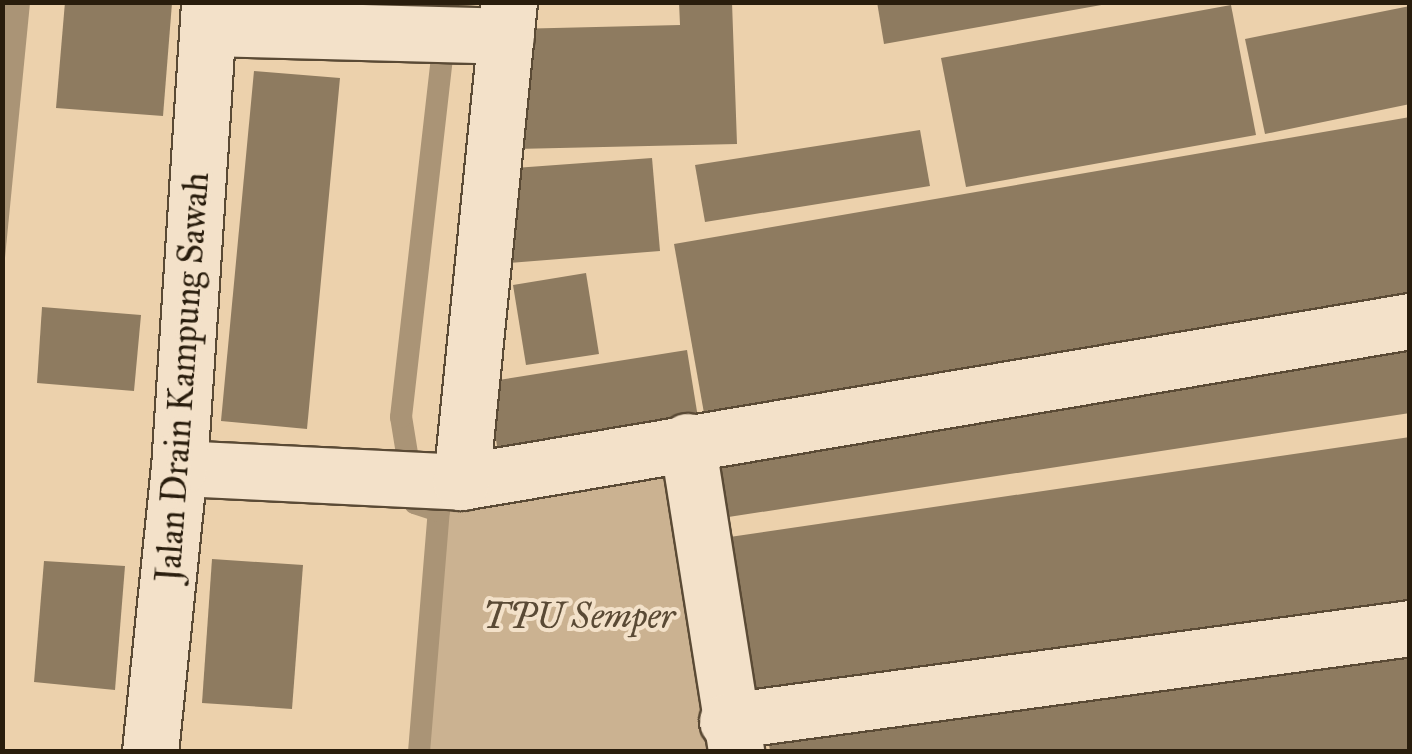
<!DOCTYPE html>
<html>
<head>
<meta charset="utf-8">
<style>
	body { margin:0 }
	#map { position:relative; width:1412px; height:754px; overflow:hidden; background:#ecd1ac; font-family:"IM FELL Great Primer",serif }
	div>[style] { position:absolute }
	.green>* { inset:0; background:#cbb291 }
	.water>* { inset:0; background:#aa9476 }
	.stream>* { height:22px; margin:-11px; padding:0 11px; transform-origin:11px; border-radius:11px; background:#aa9476 }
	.building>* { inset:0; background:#8e7b60 }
	.roads { filter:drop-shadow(2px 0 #5a4a35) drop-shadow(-2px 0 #5a4a35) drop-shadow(0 2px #5a4a35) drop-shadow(0 -2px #5a4a35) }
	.street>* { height:55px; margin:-27.5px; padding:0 27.5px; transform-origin:27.5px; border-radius:27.5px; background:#f3e1c9 }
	span { translate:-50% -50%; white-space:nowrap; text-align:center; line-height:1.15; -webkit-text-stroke:8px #f3e1c9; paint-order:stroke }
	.street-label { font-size:35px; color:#291d0d }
	.park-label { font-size:35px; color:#5a4a35; font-style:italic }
	.frame { position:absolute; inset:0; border:5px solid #291d0d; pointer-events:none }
</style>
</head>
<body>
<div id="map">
	<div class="green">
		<div style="clip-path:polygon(686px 454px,747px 751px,419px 752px,439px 511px)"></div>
	</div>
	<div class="water">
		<div style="clip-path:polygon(3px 2px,30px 3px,3px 278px,2px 3px)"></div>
	</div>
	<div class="stream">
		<div style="left:419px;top:752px;width:242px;rotate:-85.3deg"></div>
		<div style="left:439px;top:511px;width:25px;rotate:-162deg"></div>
		<div style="left:415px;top:503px;width:87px;rotate:-99.2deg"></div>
		<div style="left:401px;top:417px;width:418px;rotate:-83.5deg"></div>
	</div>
	<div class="building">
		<div style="clip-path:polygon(65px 2px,172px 3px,163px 116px,56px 108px)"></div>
		<div style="clip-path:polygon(679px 2px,732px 2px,737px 144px,515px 149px,512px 29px,680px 25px)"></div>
		<div style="clip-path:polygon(877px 2px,1106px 2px,1107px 4px,884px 44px)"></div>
		<div style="clip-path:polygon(1231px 5px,1256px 135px,966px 187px,941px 58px)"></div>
		<div style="clip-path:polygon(1410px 6px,1410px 104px,1265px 134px,1245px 39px)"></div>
		<div style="clip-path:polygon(254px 71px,340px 78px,307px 429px,221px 421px)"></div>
		<div style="clip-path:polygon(1410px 117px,1410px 310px,707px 430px,674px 244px)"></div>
		<div style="clip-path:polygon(920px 130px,930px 186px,705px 222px,695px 165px)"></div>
		<div style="clip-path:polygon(652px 158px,660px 251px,509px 263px,501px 169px)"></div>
		<div style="clip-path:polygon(586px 273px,599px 354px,526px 365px,513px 285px)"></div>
		<div style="clip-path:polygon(42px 307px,141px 315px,134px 391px,37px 383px)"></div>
		<div style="clip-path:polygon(1410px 339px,1410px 413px,709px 520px,698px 448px)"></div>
		<div style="clip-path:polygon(687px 350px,700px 430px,500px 463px,486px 382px)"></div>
		<div style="clip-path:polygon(1410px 437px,1410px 608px,741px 707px,716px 539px)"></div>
		<div style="clip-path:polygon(212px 559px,303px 565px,292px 709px,202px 703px)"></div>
		<div style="clip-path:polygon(44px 561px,125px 566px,115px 690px,34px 682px)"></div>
		<div style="clip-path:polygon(1410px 648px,1410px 751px,770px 751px,766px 725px)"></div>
	</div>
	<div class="roads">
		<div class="street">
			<div style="left:208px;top:28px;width:298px;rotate:1.5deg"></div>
			<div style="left:687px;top:441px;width:315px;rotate:81deg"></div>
			<div style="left:179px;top:468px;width:282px;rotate:2.8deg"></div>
			<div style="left:461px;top:482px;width:963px;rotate:-9.63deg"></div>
			<div style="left:461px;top:482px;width:482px;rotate:-84.3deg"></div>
			<div style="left:727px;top:721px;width:689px;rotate:-7.75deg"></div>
			<div style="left:150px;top:752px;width:285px;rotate:-84.2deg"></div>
			<div style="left:179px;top:468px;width:467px;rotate:-86.3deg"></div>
		</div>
	</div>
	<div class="street-label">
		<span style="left:183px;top:377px;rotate:-86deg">Jalan Drain Kampung Sawah</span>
	</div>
	<div class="park-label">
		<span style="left:579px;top:617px">TPU Semper</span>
	</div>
	<div class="frame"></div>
</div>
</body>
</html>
